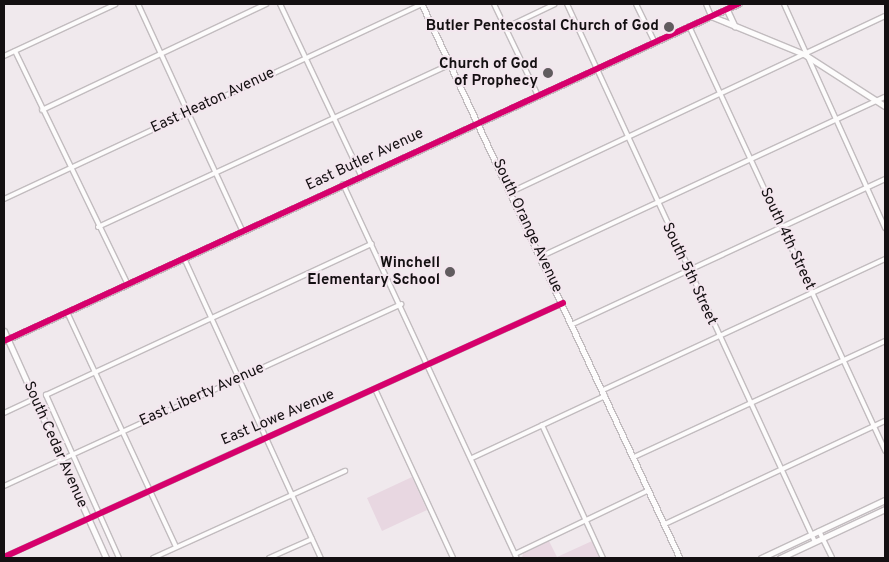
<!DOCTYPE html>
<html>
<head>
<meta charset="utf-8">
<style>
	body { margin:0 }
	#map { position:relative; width:889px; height:562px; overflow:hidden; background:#f0e9ed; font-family:Overpass,sans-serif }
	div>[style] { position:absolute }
	.green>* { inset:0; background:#e8d7e1 }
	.roads { filter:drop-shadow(1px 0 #c2bcbf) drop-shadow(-1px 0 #c2bcbf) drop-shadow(0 1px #c2bcbf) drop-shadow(0 -1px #c2bcbf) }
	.minor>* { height:4px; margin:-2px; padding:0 2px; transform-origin:2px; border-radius:2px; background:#fdfcfc }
	.tertiary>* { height:4.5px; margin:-2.25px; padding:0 2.25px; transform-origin:2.25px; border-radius:2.25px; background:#fdfcfc }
	.secondary>* { height:5px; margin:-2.5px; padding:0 2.5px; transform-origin:2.5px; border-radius:2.5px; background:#fdfcfc }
	.cycleway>* { height:6px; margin:-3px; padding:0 3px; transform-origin:3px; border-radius:3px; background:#d6006c }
	.dots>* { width:14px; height:14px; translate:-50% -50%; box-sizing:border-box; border:2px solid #f3e6ee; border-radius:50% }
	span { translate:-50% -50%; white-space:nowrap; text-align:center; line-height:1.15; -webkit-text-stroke:4px #f3e6ee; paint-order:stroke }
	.poi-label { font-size:15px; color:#141012; font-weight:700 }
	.right { translate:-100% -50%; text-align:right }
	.street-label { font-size:15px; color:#141012 }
	.frame { position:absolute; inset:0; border:5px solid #141012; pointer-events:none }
</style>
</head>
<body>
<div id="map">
	<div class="green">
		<div style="clip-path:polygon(412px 477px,427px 510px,382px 531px,367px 498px)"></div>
		<div style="clip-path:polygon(549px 541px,557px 557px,592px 541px,600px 558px,522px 558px,523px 553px)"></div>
	</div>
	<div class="roads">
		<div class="minor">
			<div style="left:138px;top:4px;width:249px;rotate:65.3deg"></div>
			<div style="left:280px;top:4px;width:189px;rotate:64.7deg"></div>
			<div style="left:494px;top:4px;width:102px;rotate:64.4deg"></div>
			<div style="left:567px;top:4px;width:592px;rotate:65.25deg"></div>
			<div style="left:636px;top:4px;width:43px;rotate:64deg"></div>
			<div style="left:706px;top:4px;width:13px;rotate:67deg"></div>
			<div style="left:784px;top:4px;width:246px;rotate:65.7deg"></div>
			<div style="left:689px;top:26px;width:468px;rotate:65.2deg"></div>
			<div style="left:505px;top:28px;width:55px;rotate:-25.6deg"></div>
			<div style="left:15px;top:51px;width:258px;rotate:64.2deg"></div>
			<div style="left:4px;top:56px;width:123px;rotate:-24.9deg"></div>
			<div style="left:42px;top:110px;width:248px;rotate:-25.3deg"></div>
			<div style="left:343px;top:184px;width:412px;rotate:65.1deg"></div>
			<div style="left:511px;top:192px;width:413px;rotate:-25.2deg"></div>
			<div style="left:4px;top:199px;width:462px;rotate:-25deg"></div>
			<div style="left:98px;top:227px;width:389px;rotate:-24.8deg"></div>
			<div style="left:542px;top:256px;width:378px;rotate:-24.9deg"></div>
			<div style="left:184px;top:258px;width:330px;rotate:65.5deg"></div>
			<div style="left:67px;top:312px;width:259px;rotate:65.1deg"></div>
			<div style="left:573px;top:324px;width:344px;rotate:-24.9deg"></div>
			<div style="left:375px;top:389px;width:186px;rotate:65.2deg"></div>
			<div style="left:603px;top:390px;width:311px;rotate:-24.9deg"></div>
			<div style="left:4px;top:413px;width:33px;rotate:-25deg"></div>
			<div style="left:542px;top:425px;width:146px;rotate:65.4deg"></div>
			<div style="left:634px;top:457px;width:277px;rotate:-24.8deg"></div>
			<div style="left:472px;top:458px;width:147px;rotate:-25deg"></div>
			<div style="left:4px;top:486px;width:437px;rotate:-24.6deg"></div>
			<div style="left:665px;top:524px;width:243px;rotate:-25.1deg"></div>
			<div style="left:819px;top:531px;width:30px;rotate:64deg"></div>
			<div style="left:515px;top:554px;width:148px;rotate:-25.5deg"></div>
			<div style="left:4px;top:557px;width:614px;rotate:-24.44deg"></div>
			<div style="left:119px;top:558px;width:179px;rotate:-114.1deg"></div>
			<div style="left:46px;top:395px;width:359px;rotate:-24.9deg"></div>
			<div style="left:153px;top:558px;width:211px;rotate:-24.4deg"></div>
			<div style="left:269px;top:558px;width:47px;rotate:-23.8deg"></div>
		</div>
		<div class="tertiary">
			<div style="left:422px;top:4px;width:611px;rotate:65.03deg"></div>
			<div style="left:727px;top:9px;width:19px;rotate:65deg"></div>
			<div style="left:711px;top:16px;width:100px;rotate:22.2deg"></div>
			<div style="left:804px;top:54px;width:96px;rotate:32.7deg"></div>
			<div style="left:4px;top:341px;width:808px;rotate:-24.66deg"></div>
		</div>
		<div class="secondary">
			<div style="left:4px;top:331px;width:249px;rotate:65.8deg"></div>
			<div style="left:761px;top:558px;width:137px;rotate:-25.1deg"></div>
			<div style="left:780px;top:558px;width:116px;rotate:-25deg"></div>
		</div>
	</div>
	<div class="cycleway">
		<div style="left:4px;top:341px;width:808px;rotate:-24.66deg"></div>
		<div style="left:4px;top:557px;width:614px;rotate:-24.44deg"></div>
	</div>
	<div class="dots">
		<div style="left:669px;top:27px;background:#615c5f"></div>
		<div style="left:548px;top:73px;background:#615c5f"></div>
		<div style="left:450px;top:272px;background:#615c5f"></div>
	</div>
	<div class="poi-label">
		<span class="right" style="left:659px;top:27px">Butler Pentecostal Church of God</span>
		<span class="right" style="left:538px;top:73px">Church of God<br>of Prophecy</span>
		<span class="right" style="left:440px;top:272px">Winchell<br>Elementary School</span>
	</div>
	<div class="street-label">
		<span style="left:213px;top:101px;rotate:-25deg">East Heaton Avenue</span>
		<span style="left:365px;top:160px;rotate:-25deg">East Butler Avenue</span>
		<span style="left:527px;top:226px;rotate:65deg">South Orange Avenue</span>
		<span style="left:787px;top:239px;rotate:65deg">South 4th Street</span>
		<span style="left:689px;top:274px;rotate:65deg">South 5th Street</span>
		<span style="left:202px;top:395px;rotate:-24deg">East Liberty Avenue</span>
		<span style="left:278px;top:418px;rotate:-23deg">East Lowe Avenue</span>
		<span style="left:55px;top:445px;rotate:66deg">South Cedar Avenue</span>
	</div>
	<div class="frame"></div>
</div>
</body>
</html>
